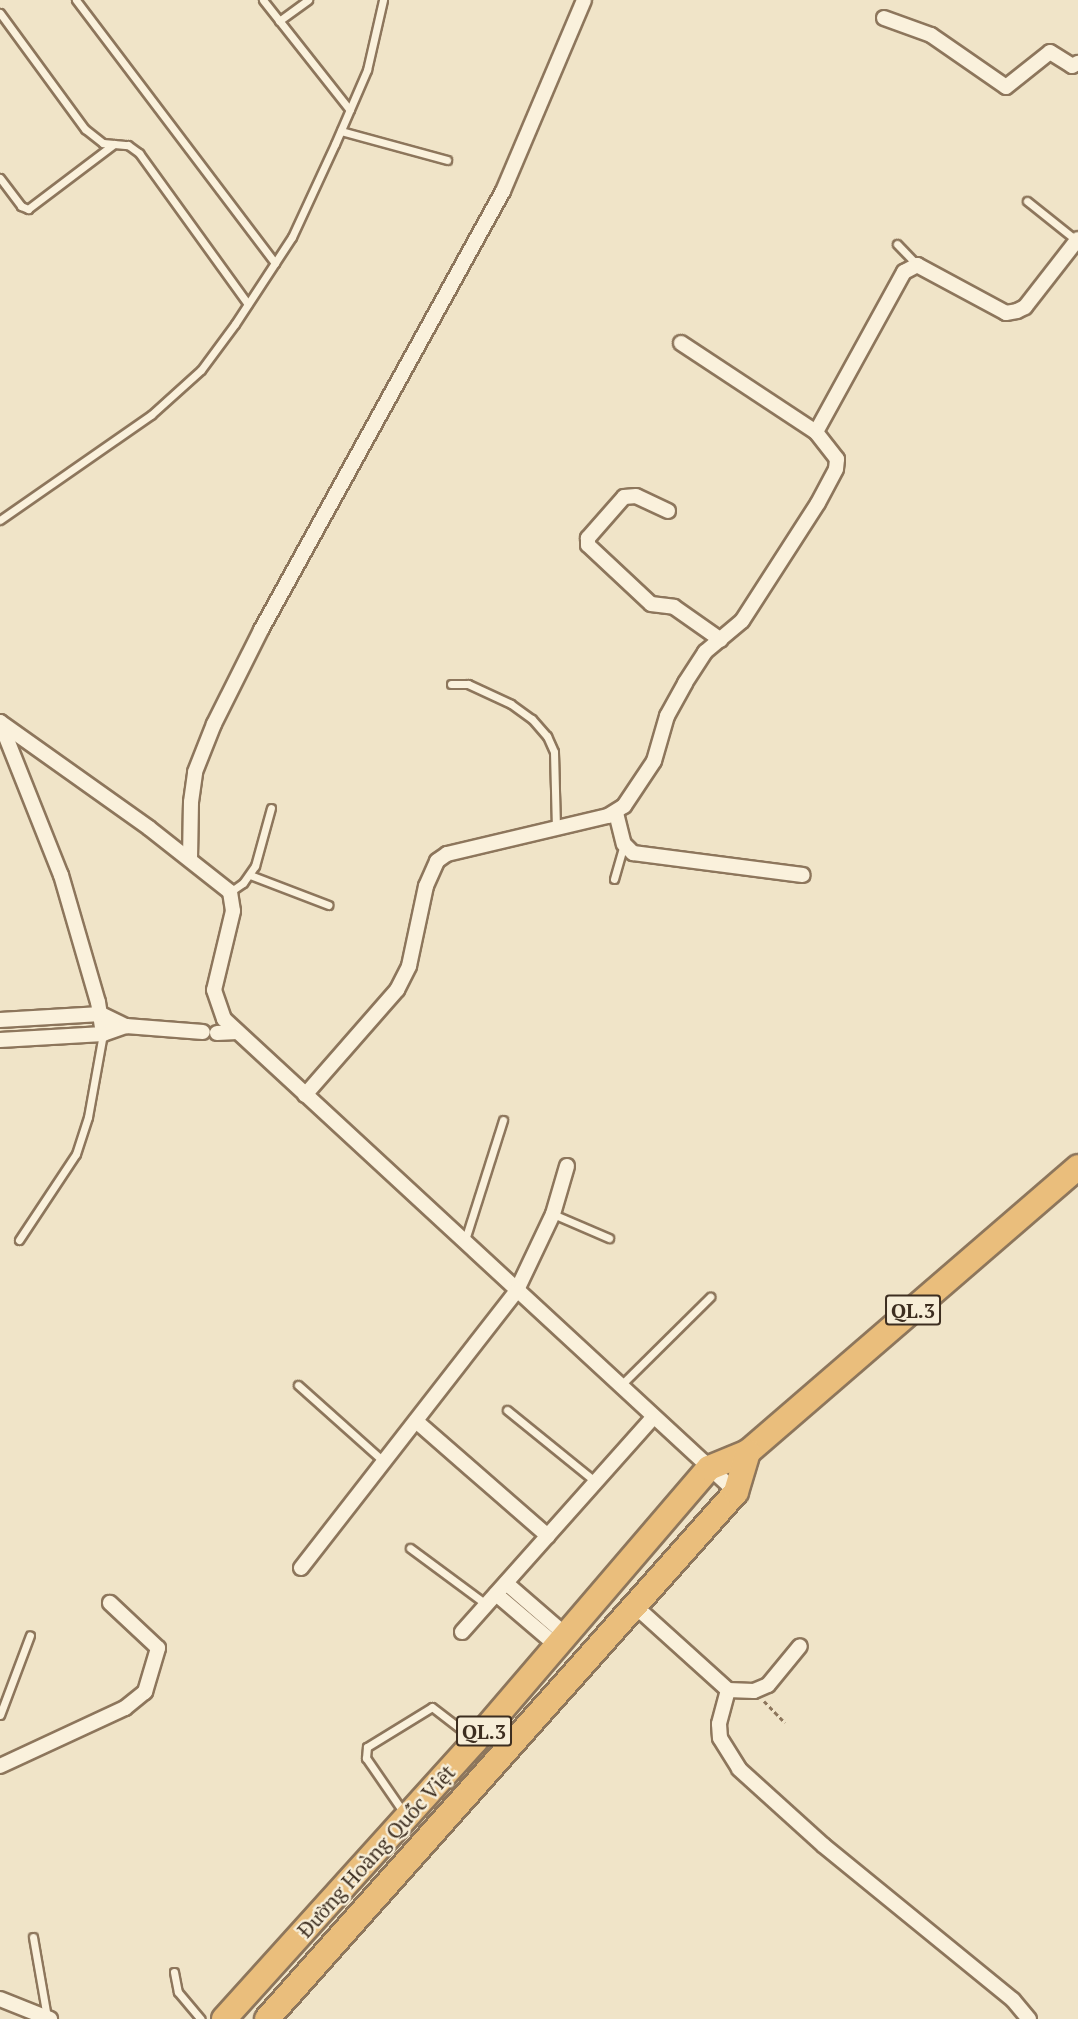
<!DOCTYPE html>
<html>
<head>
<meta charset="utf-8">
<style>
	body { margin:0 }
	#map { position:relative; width:1078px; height:2019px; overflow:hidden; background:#f0e4c8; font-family:"PT Serif",serif }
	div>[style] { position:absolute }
	.path>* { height:3px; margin-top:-1.5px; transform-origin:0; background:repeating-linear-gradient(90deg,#8d765c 0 4.5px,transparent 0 7.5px) }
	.roads { filter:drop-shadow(2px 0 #8d765c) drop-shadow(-2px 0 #8d765c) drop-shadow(0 2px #8d765c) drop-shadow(0 -2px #8d765c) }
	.service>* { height:7px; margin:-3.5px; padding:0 3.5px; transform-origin:3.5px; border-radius:3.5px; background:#faf1dc }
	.minor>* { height:14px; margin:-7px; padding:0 7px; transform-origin:7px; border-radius:7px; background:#faf1dc }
	.trunk>* { height:24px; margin:-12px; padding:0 12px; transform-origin:12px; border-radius:12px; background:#eabe7c }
	span { translate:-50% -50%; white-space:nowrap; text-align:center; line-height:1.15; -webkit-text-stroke:5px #f7eed8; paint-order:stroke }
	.shield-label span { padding:2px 4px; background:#f7eed8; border:2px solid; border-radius:4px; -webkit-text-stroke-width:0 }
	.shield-label { font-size:20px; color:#3d2e20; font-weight:700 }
	.street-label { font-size:21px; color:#3d2e20 }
</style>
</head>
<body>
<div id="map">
	<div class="path">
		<div style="left:764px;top:1701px;width:30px;rotate:46deg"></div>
	</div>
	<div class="roads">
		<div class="service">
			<div style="left:76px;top:0;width:330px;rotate:52.9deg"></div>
			<div style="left:263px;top:0;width:140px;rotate:51.7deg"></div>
			<div style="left:0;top:13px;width:144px;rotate:53.8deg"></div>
			<div style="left:85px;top:129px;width:23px;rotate:38deg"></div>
			<div style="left:103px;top:143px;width:25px;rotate:5deg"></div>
			<div style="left:128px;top:145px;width:14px;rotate:36deg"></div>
			<div style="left:139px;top:153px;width:186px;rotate:54.2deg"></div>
			<div style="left:279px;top:21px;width:36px;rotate:-36deg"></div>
			<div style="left:341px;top:131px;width:110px;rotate:15.3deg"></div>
			<div style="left:0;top:178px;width:35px;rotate:53deg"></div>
			<div style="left:21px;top:206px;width:8px;rotate:23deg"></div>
			<div style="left:28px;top:209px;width:108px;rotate:-37.1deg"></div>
			<div style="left:1027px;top:201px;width:63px;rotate:38.5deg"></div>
			<div style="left:897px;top:244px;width:29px;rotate:46deg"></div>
			<div style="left:0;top:520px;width:184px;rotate:-34.8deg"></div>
			<div style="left:151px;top:415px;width:67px;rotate:-42deg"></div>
			<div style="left:201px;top:370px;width:57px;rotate:-53.5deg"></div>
			<div style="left:235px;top:324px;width:104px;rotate:-56.8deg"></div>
			<div style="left:292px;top:237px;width:102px;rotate:-65.2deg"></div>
			<div style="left:335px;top:144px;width:81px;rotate:-66.6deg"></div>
			<div style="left:367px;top:70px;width:72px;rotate:-77.1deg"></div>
			<div style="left:451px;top:684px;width:17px"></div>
			<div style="left:468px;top:684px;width:47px;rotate:24.9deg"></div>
			<div style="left:511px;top:704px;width:26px;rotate:36deg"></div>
			<div style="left:532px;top:719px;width:23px;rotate:49deg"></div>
			<div style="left:547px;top:736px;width:17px;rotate:66deg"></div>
			<div style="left:554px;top:752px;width:77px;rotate:88.5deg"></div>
			<div style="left:250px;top:875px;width:84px;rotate:21deg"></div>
			<div style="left:614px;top:879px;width:36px;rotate:-74deg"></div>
			<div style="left:230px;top:892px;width:16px;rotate:-35deg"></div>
			<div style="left:243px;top:883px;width:21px;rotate:-55deg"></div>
			<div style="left:255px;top:866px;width:60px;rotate:-74.6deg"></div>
			<div style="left:553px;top:1214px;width:61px;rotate:23.2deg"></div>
			<div style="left:19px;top:1240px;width:103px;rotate:-56.5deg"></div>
			<div style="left:76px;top:1154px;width:39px;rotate:-72deg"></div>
			<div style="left:88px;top:1117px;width:84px;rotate:-79.8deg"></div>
			<div style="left:464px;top:1243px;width:129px;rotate:-72.4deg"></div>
			<div style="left:298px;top:1385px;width:115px;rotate:41.8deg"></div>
			<div style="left:620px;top:1386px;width:127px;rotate:-44.7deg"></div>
			<div style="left:507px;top:1410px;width:114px;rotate:39deg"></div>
			<div style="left:410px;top:1548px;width:96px;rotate:36.5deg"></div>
			<div style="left:0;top:1715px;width:85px;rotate:-69.4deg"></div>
			<div style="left:404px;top:1813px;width:67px;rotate:-124.6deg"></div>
			<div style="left:366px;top:1758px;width:11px;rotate:-85deg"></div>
			<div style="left:367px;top:1747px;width:76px;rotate:-31.6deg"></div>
			<div style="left:432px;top:1707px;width:49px;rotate:37.6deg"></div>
			<div style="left:33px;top:1937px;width:81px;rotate:80.1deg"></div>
			<div style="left:174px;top:1972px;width:20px;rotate:79deg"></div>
			<div style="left:178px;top:1992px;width:35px;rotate:50deg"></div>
		</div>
		<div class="minor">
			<div style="left:884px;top:18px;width:50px;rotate:19.9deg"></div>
			<div style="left:931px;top:35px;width:91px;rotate:34.7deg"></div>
			<div style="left:1006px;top:87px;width:56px;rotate:-38.5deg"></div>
			<div style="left:1050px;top:52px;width:26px;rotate:32deg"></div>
			<div style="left:1072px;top:66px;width:7px;rotate:-27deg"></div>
			<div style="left:681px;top:343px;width:162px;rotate:33.4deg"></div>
			<div style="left:668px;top:511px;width:35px;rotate:-155deg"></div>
			<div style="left:636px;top:496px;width:12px;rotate:175deg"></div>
			<div style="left:624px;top:497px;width:55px;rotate:131.3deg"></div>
			<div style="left:588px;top:538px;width:7px;rotate:90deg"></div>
			<div style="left:588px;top:545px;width:86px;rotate:43.1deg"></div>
			<div style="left:651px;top:604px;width:23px;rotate:7deg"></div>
			<div style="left:674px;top:607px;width:57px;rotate:35.1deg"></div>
			<div style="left:0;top:722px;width:183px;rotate:35.4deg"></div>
			<div style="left:149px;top:828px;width:103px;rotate:38.3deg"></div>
			<div style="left:230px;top:892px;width:19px;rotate:81deg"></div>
			<div style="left:233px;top:911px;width:81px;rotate:103.5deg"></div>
			<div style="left:214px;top:990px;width:31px;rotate:71deg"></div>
			<div style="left:224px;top:1019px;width:697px;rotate:42.73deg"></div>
			<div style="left:0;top:722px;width:165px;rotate:68.3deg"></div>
			<div style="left:61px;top:875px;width:132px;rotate:73.8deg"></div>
			<div style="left:98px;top:1002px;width:32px;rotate:81deg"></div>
			<div style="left:616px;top:813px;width:32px;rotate:76deg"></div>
			<div style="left:624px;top:844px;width:13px;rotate:45deg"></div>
			<div style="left:633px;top:853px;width:171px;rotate:7.4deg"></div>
			<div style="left:190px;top:859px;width:57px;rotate:-89deg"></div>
			<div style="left:191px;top:802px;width:30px;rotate:-82deg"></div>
			<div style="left:195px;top:772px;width:52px;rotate:-68.4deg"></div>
			<div style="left:214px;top:724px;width:105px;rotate:-63.4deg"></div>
			<div style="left:261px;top:630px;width:501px;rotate:-61.13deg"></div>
			<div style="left:503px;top:191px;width:207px;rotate:-67deg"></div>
			<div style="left:0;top:1020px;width:101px;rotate:-3.4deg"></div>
			<div style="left:101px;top:1014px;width:28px;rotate:26deg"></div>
			<div style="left:126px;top:1026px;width:24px;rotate:161deg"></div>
			<div style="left:103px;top:1034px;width:103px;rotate:176.7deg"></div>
			<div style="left:126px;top:1026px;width:77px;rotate:4.5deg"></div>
			<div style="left:217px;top:1033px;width:20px;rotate:-3deg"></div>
			<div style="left:305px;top:1095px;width:140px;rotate:-48.8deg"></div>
			<div style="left:397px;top:990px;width:27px;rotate:-63deg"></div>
			<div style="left:409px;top:966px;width:82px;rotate:-78deg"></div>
			<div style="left:426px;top:886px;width:27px;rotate:-66deg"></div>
			<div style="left:437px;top:861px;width:12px;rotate:-35deg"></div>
			<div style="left:447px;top:854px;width:165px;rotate:-13.3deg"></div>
			<div style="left:608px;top:816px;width:19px;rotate:-32deg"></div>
			<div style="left:624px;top:806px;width:54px;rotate:-56.3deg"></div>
			<div style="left:654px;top:761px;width:47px;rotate:-73.9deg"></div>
			<div style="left:667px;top:716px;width:38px;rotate:-61deg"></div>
			<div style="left:685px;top:683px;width:37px;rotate:-57deg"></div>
			<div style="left:705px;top:652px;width:48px;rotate:-40deg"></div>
			<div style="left:742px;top:621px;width:140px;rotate:-57.2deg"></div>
			<div style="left:818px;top:503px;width:38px;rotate:-62deg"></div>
			<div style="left:836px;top:469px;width:10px;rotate:-84deg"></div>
			<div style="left:837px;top:459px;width:34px;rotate:-128deg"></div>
			<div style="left:816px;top:432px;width:183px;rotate:-61.2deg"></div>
			<div style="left:904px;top:272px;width:15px;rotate:-28deg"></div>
			<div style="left:917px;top:265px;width:101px;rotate:28.3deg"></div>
			<div style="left:1006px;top:313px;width:11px;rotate:-10deg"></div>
			<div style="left:1017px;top:311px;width:9px;rotate:-27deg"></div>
			<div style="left:1025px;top:307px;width:86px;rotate:-52.1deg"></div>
			<div style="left:416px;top:1421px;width:175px;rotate:41.1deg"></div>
			<div style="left:301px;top:1568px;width:350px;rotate:-52.1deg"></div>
			<div style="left:516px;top:1292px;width:86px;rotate:-64.6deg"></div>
			<div style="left:553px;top:1214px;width:50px;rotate:-73.7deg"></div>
			<div style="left:506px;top:1583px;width:79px;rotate:40.9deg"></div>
			<div style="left:496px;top:1594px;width:80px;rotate:40.4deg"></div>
			<div style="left:635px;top:1606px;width:125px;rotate:42.1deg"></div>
			<div style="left:728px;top:1690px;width:26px;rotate:2deg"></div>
			<div style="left:754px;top:1691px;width:15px;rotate:-23deg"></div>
			<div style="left:768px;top:1685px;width:50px;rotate:-50.6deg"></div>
			<div style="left:462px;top:1632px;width:287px;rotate:-48.3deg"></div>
			<div style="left:728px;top:1690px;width:35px;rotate:105deg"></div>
			<div style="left:719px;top:1724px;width:14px;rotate:86deg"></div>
			<div style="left:720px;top:1738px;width:36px;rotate:58deg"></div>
			<div style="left:739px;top:1769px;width:113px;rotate:42.1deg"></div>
			<div style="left:823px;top:1845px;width:245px;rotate:39.2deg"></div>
			<div style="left:1013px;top:2000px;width:25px;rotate:50deg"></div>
			<div style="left:0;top:1766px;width:138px;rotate:-24.9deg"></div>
			<div style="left:125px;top:1708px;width:26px;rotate:-39deg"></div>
			<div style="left:145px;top:1692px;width:46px;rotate:-73.5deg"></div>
			<div style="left:158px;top:1648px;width:66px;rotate:-136.8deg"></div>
			<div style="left:0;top:1999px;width:54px;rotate:21.8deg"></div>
		</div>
		<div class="trunk">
			<div style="left:224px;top:2019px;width:375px;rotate:-47.9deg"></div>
			<div style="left:475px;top:1741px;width:360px;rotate:-49.4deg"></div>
			<div style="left:709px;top:1468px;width:42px;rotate:-22.3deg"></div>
			<div style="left:748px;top:1452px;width:436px;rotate:-40.8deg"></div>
			<div style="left:267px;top:2019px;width:705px;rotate:-48.33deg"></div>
			<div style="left:736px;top:1492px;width:42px;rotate:-73.3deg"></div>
		</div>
	</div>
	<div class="shield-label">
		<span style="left:913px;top:1310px">QL.3</span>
		<span style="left:484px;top:1731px">QL.3</span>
	</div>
	<div class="street-label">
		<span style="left:376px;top:1851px;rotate:-48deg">Đường Hoàng Quốc Việt</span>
	</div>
</div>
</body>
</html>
